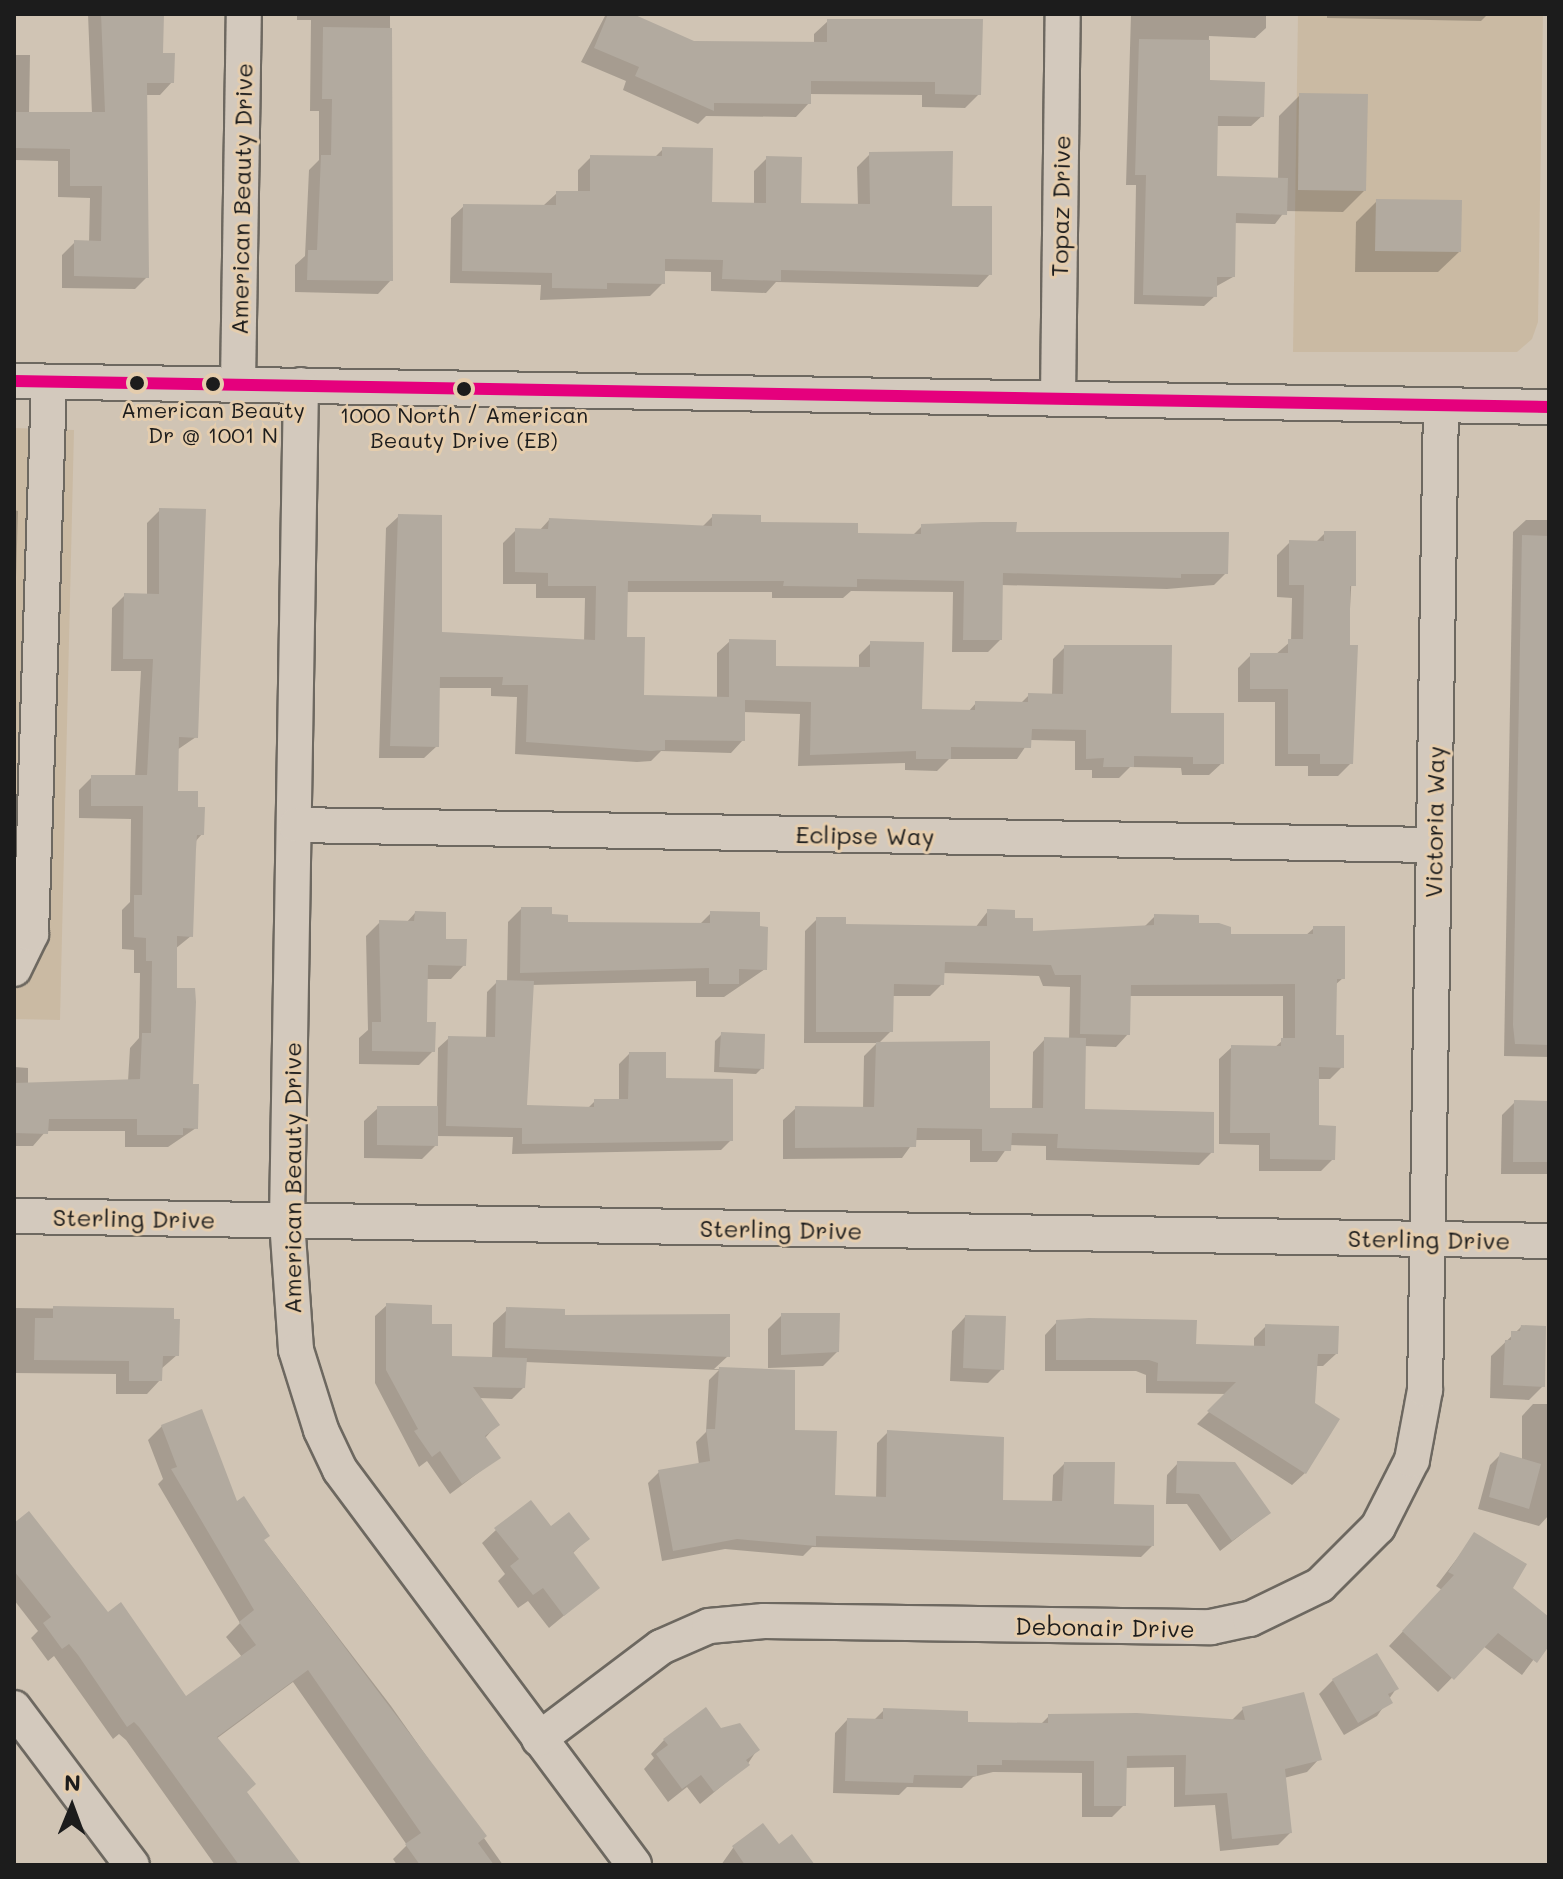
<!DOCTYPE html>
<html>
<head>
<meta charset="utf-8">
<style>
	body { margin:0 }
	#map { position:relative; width:1563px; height:1879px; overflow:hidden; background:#d0c4b4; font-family:Mali,sans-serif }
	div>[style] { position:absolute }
	.built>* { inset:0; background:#cabaa3 }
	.shadow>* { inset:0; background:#0003 }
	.building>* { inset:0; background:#b2aa9f }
	.roads { filter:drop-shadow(2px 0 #6d6860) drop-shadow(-2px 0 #6d6860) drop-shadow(0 2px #6d6860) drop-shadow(0 -2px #6d6860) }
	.minor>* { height:34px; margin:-17px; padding:0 17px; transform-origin:17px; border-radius:17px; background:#d3c9bd }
	.bus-1>* { height:12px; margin:-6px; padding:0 6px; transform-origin:6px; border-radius:6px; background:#e5007d }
	.dots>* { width:22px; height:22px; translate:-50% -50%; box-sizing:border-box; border:4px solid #e5cdad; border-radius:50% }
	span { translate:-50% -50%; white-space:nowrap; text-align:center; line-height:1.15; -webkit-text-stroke:6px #e5cdad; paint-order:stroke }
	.bus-label { font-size:22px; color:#1c1c1c }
	.street-label { font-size:24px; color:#1c1c1c }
	.frame { position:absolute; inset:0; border:16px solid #1c1c1c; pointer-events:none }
	.north { position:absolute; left:32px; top:1767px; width:80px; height:80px; -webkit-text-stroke:6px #e5cdad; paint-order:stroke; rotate:1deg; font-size:22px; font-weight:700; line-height:32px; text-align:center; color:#1c1c1c }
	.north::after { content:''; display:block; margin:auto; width:28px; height:36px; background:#1c1c1c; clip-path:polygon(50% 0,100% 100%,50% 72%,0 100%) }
</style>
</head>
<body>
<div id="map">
	<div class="built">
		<div style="clip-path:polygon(1298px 14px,1543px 14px,1538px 322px,1532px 339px,1517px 352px,1293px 352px)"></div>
		<div style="clip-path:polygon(14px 428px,74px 430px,60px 1020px,14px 1019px)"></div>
	</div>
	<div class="shadow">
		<div style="clip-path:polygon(88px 14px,163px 14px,161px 56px,172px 82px,160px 95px,145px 95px,147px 277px,135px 289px,62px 288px,62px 255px,75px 242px,89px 243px,90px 198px,58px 197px,58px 161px,14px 160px,14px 55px,30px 55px,29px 114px,92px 114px)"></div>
		<div style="clip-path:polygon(297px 14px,390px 14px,391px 280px,378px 294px,295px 292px,295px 265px,305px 256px,309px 170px,319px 160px,319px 111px,310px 111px,311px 20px,297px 20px)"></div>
		<div style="clip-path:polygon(606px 14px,628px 14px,693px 43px,814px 44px,814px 34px,828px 21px,979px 94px,965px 108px,922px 107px,922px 95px,809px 94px,809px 103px,796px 117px,706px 116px,698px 124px,623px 90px,626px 81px,581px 62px)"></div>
		<div style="clip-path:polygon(1131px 14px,1266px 14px,1266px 28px,1255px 38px,1209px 36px,1208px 82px,1262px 116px,1251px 126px,1215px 126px,1215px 178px,1278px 180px,1279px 116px,1300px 95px,1364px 191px,1343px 212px,1285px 211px,1275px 224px,1234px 223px,1233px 277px,1215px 287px,1215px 296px,1204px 306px,1134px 304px,1136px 185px,1126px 185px)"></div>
		<div style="clip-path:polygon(1327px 14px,1488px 14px,1481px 21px,1327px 18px)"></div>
		<div style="clip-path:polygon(663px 149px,710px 204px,754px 205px,754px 171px,767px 158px,799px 205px,858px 206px,857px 167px,870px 154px,990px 274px,978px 287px,776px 282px,766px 293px,711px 291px,711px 272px,663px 271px,663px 283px,650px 296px,540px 300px,541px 285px,450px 283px,451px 218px,464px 206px,544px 205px,557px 193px,578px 193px,578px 170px,591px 157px,654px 158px)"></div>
		<div style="clip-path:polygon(1377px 201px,1459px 252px,1438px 272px,1355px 272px,1356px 222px)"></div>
		<div style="clip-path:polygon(14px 510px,18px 511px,14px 644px)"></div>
		<div style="clip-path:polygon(160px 510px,196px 737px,177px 750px,176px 793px,196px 809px,202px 834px,195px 842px,191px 936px,175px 949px,175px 990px,196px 1128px,168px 1147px,125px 1147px,125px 1131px,46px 1131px,33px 1146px,14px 1146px,14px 1067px,28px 1068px,28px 1085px,128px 1081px,130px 1048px,139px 1038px,140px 973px,134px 973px,134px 950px,122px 949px,122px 910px,130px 902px,131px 819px,79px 818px,79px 790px,92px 777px,135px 777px,141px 671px,111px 671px,112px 608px,125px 595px,147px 595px,147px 523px)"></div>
		<div style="clip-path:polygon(399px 516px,440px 634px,584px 642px,585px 598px,536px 598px,536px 584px,503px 584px,503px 543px,516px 530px,539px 531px,549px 520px,702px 527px,713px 516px,856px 535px,912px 536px,922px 526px,1014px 534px,1226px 573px,1214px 585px,1167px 589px,1001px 585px,1000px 640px,988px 652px,952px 652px,953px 592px,851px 591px,843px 598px,772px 598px,772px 592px,626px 592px,625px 639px,642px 697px,717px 698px,717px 653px,730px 641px,774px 667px,859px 669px,859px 655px,871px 643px,920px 711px,968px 712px,976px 703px,1020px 704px,1029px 695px,1052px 696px,1053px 659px,1065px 647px,1169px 715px,1222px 763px,1209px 775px,1182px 775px,1181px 768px,1130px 767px,1119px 778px,1092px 778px,1092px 770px,1075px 770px,1075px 741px,1030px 740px,1017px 759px,949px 759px,937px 771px,905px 770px,905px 763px,798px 766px,800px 714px,743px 712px,743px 740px,731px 753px,661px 751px,651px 761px,637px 762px,515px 754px,517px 697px,491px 696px,491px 688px,438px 688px,437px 746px,424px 758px,379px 758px,386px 528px)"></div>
		<div style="clip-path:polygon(1526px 520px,1549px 520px,1549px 1057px,1504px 1056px,1513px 532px)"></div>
		<div style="clip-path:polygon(1325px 533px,1354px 533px,1348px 647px,1351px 763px,1338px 776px,1308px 776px,1308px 766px,1275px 766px,1275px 702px,1238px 702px,1238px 668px,1251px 655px,1275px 655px,1291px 641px,1292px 598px,1277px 597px,1277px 555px,1290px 542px,1315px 543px)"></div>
		<div style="clip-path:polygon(521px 909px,566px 924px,699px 925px,711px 913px,765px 969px,724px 997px,696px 997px,696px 981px,532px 985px,525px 1107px,587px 1109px,595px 1101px,619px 1101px,619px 1064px,629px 1054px,731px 1140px,721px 1150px,512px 1154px,513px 1137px,436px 1136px,436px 1145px,422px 1159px,364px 1158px,364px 1121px,378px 1108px,437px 1108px,438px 1048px,449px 1038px,486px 1038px,487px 992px,497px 982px,507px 982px,508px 922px)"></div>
		<div style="clip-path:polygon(evenodd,988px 911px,1031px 933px,1144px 927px,1155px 916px,1229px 936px,1305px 936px,1314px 928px,1343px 978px,1334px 986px,1334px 1037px,1342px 1067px,1330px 1079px,1317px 1079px,1318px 1127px,1333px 1159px,1321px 1171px,1259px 1171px,1259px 1145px,1219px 1144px,1219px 1059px,1232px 1047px,1274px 1048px,1283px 1040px,1283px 996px,1129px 996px,1128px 1034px,1116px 1047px,1084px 1046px,1083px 1111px,1212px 1152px,1199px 1165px,1046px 1160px,1046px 1146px,1009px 1145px,997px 1162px,970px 1162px,970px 1140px,915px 1140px,902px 1158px,783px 1159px,783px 1120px,796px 1108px,863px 1108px,864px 1056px,877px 1043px,804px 1043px,805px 931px,817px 919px,844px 925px,975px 928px,988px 911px,943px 973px,1039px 976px,1043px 986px,1070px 987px,1069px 1040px,1045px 1039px,1033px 1052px,1032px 1110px,988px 1110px,878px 1044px,891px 1031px,892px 996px,930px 996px,942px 984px,943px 973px)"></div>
		<div style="clip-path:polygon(415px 913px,464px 965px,451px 979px,426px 979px,425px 1024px,433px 1051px,419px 1065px,359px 1064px,359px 1038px,368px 1030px,366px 936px,380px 922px,406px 923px)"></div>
		<div style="clip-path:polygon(722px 1034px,762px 1068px,756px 1074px,714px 1072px,715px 1041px)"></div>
		<div style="clip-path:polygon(1515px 1102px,1549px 1103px,1549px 1174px,1501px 1174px,1502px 1115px)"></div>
		<div style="clip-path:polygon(387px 1305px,430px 1326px,450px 1358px,492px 1359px,493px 1323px,507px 1310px,563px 1317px,728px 1356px,714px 1369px,793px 1372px,793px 1432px,833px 1497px,876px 1499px,877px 1443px,888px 1432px,1001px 1502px,1052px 1503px,1053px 1475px,1064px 1464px,1152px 1546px,1141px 1557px,812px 1547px,803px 1556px,725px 1549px,662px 1561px,648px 1483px,659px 1472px,699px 1465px,696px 1442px,706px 1432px,709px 1380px,719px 1370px,525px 1362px,523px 1388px,512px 1399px,479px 1398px,497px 1425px,485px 1438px,498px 1458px,450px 1494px,427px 1461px,419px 1467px,375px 1383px,375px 1316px)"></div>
		<div style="clip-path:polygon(14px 1308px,172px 1310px,177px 1355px,161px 1369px,160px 1380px,147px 1394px,116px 1394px,116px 1374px,14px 1373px)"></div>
		<div style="clip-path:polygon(782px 1315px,837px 1352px,823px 1366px,768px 1368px,768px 1329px)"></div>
		<div style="clip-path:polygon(965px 1317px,1002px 1369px,988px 1383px,950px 1381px,952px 1331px)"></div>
		<div style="clip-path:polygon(1057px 1322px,1194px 1346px,1254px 1348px,1254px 1338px,1266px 1326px,1336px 1354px,1323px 1366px,1315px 1366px,1305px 1473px,1292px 1485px,1197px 1424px,1227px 1394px,1146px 1393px,1146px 1375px,1136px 1371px,1045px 1371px,1045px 1335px)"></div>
		<div style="clip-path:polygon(1521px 1327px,1543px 1386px,1529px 1400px,1490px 1398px,1491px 1356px)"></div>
		<div style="clip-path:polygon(1533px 1404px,1549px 1404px,1549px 1515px,1539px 1526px,1478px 1509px,1490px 1465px,1501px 1454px,1522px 1460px,1522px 1416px)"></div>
		<div style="clip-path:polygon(162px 1426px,236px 1504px,391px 1706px,503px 1865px,397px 1865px,393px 1859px,407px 1845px,293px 1682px,216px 1739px,245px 1792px,256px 1865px,215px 1865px,126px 1740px,119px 1734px,113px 1739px,54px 1656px,48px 1661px,31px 1638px,38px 1631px,14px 1600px,14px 1526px,107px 1614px,186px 1699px,242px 1657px,226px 1637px,240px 1623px,158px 1484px,163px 1479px,148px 1440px)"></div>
		<div style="clip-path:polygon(1178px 1463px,1269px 1513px,1220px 1551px,1187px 1504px,1166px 1504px,1167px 1475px)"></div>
		<div style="clip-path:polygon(550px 1529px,587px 1539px,572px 1554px,597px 1588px,549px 1628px,528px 1601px,518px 1608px,498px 1581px,505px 1574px,482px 1543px,496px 1530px)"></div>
		<div style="clip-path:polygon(1475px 1535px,1510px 1589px,1549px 1619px,1549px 1639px,1522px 1675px,1483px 1646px,1438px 1692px,1389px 1646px,1442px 1590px,1436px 1586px)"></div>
		<div style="clip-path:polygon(1333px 1680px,1396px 1689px,1377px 1716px,1344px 1735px,1319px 1694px)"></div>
		<div style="clip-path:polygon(1243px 1709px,1319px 1759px,1307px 1772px,1284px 1778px,1290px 1833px,1278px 1845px,1220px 1851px,1215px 1805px,1174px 1807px,1174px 1767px,1125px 1768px,1124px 1805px,1112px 1817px,1082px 1817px,1082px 1773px,993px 1772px,973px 1777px,962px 1788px,907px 1787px,899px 1795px,833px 1793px,835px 1733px,847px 1720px,873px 1721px,884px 1710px,966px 1724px,1040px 1725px,1049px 1716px,1231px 1721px)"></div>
		<div style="clip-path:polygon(720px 1730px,757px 1750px,747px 1765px,700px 1804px,687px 1787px,668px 1802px,644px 1769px,654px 1758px,651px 1754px,664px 1740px)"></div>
		<div style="clip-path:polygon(763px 1826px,779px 1847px,803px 1865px,721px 1865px,733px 1848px)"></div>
	</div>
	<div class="building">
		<div style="clip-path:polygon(101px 14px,164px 14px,163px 53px,175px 53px,174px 83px,147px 83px,149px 278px,74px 276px,74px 240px,101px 241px,102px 186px,70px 186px,70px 149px,14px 148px,14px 112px,105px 112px)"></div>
		<div style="clip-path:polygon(608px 14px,633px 14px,694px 41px,827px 42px,827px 19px,983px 19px,981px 95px,935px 94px,935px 82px,811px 81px,811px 104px,714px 103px,714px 111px,635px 76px,639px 67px,594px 48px)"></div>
		<div style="clip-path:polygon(323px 27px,392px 28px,393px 281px,307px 280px,308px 250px,317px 250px,321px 155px,331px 155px,332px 99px,322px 99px)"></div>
		<div style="clip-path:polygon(1139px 39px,1210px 40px,1210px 80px,1265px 82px,1264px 117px,1218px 116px,1217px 176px,1288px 178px,1287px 215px,1236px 213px,1235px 277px,1217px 277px,1217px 297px,1143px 295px,1146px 175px,1135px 175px)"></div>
		<div style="clip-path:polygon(1299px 93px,1368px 94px,1366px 191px,1298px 190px)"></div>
		<div style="clip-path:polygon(662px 147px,713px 148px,712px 202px,766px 203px,766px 156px,802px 157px,801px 203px,870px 204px,869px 152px,953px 151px,952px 206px,992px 206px,992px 275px,781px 270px,781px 281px,722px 279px,723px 260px,665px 259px,665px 284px,607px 283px,607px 289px,552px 288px,552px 273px,462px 271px,463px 204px,556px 205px,556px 191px,590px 191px,590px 155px,662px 156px)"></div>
		<div style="clip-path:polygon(1376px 199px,1462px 200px,1461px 252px,1375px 251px)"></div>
		<div style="clip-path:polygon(159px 508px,206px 509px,198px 738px,179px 737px,178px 791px,198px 791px,198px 807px,205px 807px,204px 835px,197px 835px,196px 849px,193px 937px,177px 936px,177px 988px,195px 988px,196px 1002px,193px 1084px,199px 1084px,198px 1129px,183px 1128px,183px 1135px,137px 1135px,137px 1119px,49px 1119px,48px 1134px,14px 1133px,14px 1083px,140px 1079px,142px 1033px,151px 1033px,152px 961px,146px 961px,146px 938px,134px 937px,134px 895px,142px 895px,143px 806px,91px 806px,91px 775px,147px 775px,153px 659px,123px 659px,124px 593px,159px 594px)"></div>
		<div style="clip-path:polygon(398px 514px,442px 515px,442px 632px,595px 640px,596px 586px,548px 586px,548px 573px,515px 572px,515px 528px,548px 529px,549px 518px,712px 526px,712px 514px,761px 515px,761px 522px,858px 523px,858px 533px,921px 534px,921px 524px,983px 522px,1017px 522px,1016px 532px,1229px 532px,1228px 574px,1181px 574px,1181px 578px,1003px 573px,1002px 640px,963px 640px,964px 581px,857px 579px,857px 587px,783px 586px,784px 581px,628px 581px,627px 637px,645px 637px,644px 695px,729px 697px,729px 639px,776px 640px,776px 666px,870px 667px,870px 641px,924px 642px,922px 709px,975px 710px,975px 701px,1028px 702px,1028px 693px,1063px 694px,1064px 645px,1172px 645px,1171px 713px,1224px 713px,1224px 764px,1193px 764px,1193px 757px,1134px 756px,1134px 767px,1103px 767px,1104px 758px,1086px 759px,1086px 730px,1032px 729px,1031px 748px,951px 747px,951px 759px,916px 759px,916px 751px,810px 755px,811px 702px,745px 700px,745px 741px,665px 740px,665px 750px,651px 751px,526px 742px,528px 685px,502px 685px,503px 677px,440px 677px,439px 747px,390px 746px)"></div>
		<div style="clip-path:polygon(1324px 531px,1356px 531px,1356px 586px,1350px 586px,1350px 645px,1358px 645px,1353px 764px,1320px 764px,1320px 754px,1288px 754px,1288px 689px,1250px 689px,1250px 653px,1288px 653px,1288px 639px,1303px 639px,1304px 585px,1289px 585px,1289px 540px,1324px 541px)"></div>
		<div style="clip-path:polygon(1522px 535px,1549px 536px,1549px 1045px,1515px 1044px,1513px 1025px)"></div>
		<div style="clip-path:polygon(521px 907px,552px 907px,552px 914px,568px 915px,568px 922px,710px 923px,710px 911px,760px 912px,760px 926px,768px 927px,767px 970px,739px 969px,739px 984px,709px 984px,709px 968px,520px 973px)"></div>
		<div style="clip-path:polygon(987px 909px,1015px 910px,1015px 918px,1033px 918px,1033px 931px,1154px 925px,1154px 914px,1199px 915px,1199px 923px,1219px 923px,1231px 927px,1231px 934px,1313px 934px,1313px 926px,1345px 926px,1345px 979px,1337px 979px,1336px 1035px,1344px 1035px,1344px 1068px,1319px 1067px,1319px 1125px,1336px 1126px,1335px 1160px,1270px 1159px,1270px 1133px,1230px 1133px,1231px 1045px,1281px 1046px,1281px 1038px,1295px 1038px,1295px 984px,1131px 985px,1130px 1035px,1080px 1034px,1081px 975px,1055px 975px,1051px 965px,945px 962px,944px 985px,894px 984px,893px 1032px,816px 1032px,816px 917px,846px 917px,846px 924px,987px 926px)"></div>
		<div style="clip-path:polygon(415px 911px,446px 912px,446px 939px,467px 939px,466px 966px,428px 965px,427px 1022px,436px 1022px,435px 1052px,372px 1051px,372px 1022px,381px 1022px,379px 920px,414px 921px)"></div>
		<div style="clip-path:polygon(496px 980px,534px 981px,527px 1105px,594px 1107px,594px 1099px,628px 1099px,629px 1052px,666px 1052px,666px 1078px,733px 1079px,733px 1141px,522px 1144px,522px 1128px,446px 1126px,448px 1036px,495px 1037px)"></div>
		<div style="clip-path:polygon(721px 1032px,765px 1034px,764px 1069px,719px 1067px)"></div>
		<div style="clip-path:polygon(1044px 1037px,1086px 1038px,1085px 1109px,1214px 1112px,1214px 1153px,1057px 1148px,1058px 1134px,1012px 1133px,1011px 1151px,982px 1151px,982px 1129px,917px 1128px,916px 1147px,795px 1148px,795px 1106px,874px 1107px,876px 1042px,990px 1041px,990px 1108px,1043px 1108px)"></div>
		<div style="clip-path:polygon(1514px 1100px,1549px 1101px,1549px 1162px,1513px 1162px)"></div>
		<div style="clip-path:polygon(377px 1106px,438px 1106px,438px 1146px,377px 1145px)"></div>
		<div style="clip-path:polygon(386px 1303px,432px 1305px,432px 1324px,452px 1324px,452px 1356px,527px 1358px,525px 1388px,473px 1387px,500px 1425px,485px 1436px,501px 1458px,462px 1484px,440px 1451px,432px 1457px,414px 1431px,418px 1429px,386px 1370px)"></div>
		<div style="clip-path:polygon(53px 1306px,174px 1308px,174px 1319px,180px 1319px,179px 1356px,163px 1356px,162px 1381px,129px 1381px,129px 1361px,34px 1360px,35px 1318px,53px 1318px)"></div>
		<div style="clip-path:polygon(506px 1307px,565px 1309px,565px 1315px,730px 1314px,730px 1357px,505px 1348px)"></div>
		<div style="clip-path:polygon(781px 1313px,840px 1313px,839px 1352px,781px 1355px)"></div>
		<div style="clip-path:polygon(965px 1315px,1006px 1316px,1004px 1370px,963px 1368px)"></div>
		<div style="clip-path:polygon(1089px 1318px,1197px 1320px,1196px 1344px,1265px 1346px,1265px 1324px,1339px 1326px,1338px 1354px,1318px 1354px,1315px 1403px,1340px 1419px,1306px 1474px,1207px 1411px,1236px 1382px,1157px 1381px,1158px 1363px,1149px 1360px,1056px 1360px,1056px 1320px)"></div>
		<div style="clip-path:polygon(1521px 1325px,1546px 1326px,1545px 1387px,1503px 1385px,1505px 1340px,1511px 1340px,1511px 1331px,1520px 1331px)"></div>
		<div style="clip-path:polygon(719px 1367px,795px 1370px,795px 1430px,837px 1431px,835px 1495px,886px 1497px,887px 1430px,1004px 1437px,1003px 1500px,1062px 1501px,1064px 1462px,1115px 1462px,1114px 1504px,1154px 1505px,1154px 1546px,816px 1536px,816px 1546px,737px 1539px,673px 1551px,658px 1470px,710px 1461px,706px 1429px,715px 1429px)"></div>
		<div style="clip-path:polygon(202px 1409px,237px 1501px,244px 1496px,270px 1536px,264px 1540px,487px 1836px,478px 1843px,494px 1865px,420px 1865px,405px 1844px,421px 1833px,308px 1670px,217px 1737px,256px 1784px,247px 1792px,302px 1865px,239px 1865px,139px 1727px,134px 1722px,127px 1727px,78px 1655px,69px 1644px,62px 1649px,43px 1623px,51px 1617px,14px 1571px,14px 1523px,29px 1511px,108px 1612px,121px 1602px,186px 1696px,256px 1645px,239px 1622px,254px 1610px,171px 1469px,177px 1467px,161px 1425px)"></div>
		<div style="clip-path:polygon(1500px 1452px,1541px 1464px,1529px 1509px,1489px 1497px)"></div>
		<div style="clip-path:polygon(1177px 1461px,1235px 1462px,1271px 1513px,1232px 1541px,1199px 1494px,1176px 1493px)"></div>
		<div style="clip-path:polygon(531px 1500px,551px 1526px,569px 1512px,590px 1539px,573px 1552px,600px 1588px,564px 1616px,543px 1588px,533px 1595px,510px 1566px,519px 1559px,494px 1528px)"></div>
		<div style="clip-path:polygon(1474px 1532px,1527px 1564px,1513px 1588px,1549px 1617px,1549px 1646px,1537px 1663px,1498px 1633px,1454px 1680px,1402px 1631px,1454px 1575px,1448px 1572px)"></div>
		<div style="clip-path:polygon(1377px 1653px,1399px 1689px,1388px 1694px,1393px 1703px,1358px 1723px,1332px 1679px)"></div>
		<div style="clip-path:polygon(1304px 1692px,1322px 1760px,1285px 1769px,1292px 1833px,1232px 1839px,1227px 1793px,1185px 1795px,1186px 1755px,1127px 1756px,1126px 1806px,1094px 1806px,1094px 1761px,1002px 1760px,1002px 1765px,977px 1765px,977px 1776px,914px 1775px,913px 1783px,845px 1781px,847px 1718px,883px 1719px,883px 1708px,968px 1711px,968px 1722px,1048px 1723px,1048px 1714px,1137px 1713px,1245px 1720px,1242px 1707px)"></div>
		<div style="clip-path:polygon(706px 1707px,721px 1728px,740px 1723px,760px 1750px,746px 1760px,750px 1765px,714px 1792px,701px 1775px,682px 1789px,656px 1754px,668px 1745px,663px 1739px)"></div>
		<div style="clip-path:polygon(763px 1823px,779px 1844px,792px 1834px,815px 1865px,745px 1865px,732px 1846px)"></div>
	</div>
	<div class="roads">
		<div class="minor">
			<div style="left:14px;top:381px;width:1535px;rotate:0.97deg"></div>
			<div style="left:238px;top:384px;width:370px;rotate:-89.1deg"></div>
			<div style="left:301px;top:385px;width:836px;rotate:90.96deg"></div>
			<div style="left:287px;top:1221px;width:129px;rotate:86deg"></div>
			<div style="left:296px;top:1350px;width:84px;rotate:72.6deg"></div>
			<div style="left:321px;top:1430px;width:44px;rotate:64.6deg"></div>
			<div style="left:340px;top:1470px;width:492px;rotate:53.3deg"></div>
			<div style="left:1058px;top:398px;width:384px;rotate:-89.3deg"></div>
			<div style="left:296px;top:825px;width:1138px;rotate:1.01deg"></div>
			<div style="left:14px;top:969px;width:39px;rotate:-64deg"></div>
			<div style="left:31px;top:934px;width:552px;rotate:-88.13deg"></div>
			<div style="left:14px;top:1216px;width:1535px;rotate:0.93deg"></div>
			<div style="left:14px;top:1708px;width:196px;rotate:53.1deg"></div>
			<div style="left:539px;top:1739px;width:153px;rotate:-37deg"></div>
			<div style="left:661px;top:1647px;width:52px;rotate:-23.6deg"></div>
			<div style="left:709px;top:1626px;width:55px;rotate:-5.2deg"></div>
			<div style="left:764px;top:1621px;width:447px;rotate:0.8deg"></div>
			<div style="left:1211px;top:1627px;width:40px;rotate:-12deg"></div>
			<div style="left:1250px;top:1619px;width:78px;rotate:-25.9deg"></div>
			<div style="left:1320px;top:1585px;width:82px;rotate:-45deg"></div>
			<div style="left:1378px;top:1527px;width:75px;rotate:-63.1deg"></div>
			<div style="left:1412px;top:1460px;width:71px;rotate:-79.5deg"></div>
			<div style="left:1425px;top:1390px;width:985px;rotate:-89.07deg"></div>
		</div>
	</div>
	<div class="bus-1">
		<div style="left:14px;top:381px;width:1535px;rotate:0.97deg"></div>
	</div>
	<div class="dots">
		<div style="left:137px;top:383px;background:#1c1c1c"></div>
		<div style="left:213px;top:384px;background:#1c1c1c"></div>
		<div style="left:464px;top:389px;background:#1c1c1c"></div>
	</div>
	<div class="bus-label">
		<span style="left:213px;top:422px">American Beauty<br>Dr @ 1001 N</span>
		<span style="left:464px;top:427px">1000 North / American<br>Beauty Drive (EB)</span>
	</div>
	<div class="street-label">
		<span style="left:241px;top:199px;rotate:-89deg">American Beauty Drive</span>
		<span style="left:1060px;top:206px;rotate:-89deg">Topaz Drive</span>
		<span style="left:1434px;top:822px;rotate:-89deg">Victoria Way</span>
		<span style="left:865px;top:835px;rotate:1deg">Eclipse Way</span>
		<span style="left:292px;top:1178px;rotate:-90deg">American Beauty Drive</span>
		<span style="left:134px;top:1218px;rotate:1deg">Sterling Drive</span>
		<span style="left:781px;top:1229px;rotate:1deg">Sterling Drive</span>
		<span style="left:1429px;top:1239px;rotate:1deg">Sterling Drive</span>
		<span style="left:1105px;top:1627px;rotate:1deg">Debonair Drive</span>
	</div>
	<div class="frame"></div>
	<div class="north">N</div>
</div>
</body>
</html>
